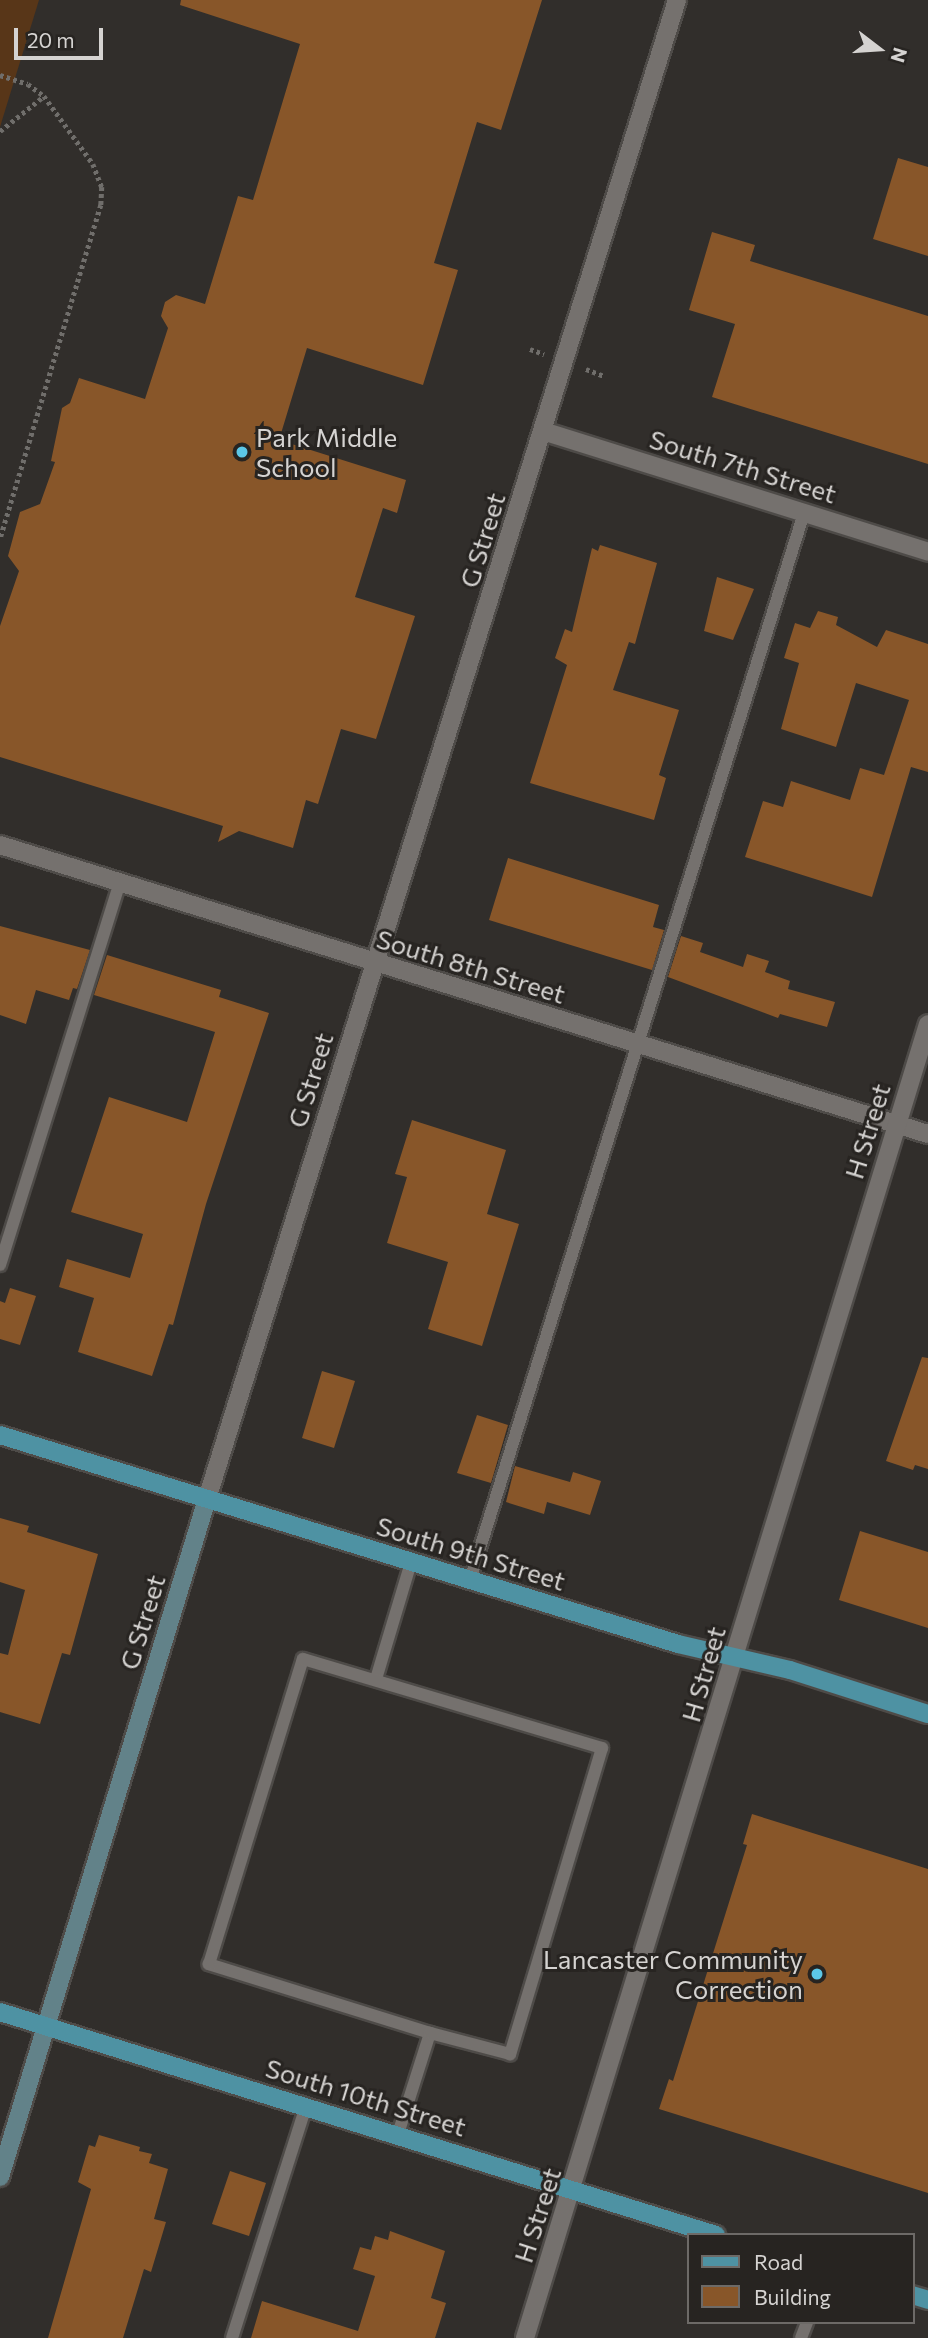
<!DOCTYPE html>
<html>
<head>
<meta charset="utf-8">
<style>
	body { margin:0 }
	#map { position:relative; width:928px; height:2338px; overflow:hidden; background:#312e2b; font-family:Commissioner,sans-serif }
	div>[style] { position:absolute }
	.green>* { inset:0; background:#583618 }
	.building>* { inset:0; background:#885629 }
	.path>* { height:4.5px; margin-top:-2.25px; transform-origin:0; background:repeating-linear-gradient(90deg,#706e6b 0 3.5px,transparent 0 7px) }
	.roads { filter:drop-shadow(2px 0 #4e4b48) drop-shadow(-2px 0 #4e4b48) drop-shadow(0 2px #4e4b48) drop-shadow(0 -2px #4e4b48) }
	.lane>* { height:12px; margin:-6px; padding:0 6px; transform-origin:6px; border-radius:6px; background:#75716e }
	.street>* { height:18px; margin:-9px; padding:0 9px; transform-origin:9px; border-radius:9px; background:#75716e }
	.secondary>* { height:18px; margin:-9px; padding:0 9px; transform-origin:9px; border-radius:9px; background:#628289 }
	.primary>* { height:18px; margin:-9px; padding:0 9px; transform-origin:9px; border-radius:9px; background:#4e92a3 }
	.dots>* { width:19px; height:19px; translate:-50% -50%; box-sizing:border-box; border:4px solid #272421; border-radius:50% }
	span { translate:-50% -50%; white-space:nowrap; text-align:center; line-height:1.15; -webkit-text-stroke:6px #272421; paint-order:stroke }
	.poi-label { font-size:26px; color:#d5d3d1 }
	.left { translate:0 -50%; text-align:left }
	.right { translate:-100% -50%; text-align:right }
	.street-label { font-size:26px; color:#d5d3d1 }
	.legend { position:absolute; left:687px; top:2233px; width:228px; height:91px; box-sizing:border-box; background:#272421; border:2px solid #6d6a67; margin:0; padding:9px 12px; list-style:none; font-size:21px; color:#d5d3d1 }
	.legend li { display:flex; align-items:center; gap:14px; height:35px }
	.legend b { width:35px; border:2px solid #6d6a67 }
	.north { position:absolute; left:844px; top:14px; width:70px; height:70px; -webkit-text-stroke:5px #272421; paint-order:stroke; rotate:107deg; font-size:19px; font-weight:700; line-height:28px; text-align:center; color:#d5d3d1 }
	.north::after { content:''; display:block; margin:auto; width:24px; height:32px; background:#d5d3d1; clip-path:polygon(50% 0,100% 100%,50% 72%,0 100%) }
	.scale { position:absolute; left:14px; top:28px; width:89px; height:32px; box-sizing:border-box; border:4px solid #d5d3d1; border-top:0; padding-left:9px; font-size:21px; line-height:24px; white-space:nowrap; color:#d5d3d1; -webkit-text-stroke:5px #272421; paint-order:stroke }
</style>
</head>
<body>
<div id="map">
	<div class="green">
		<div style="clip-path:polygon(0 0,39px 0,0 127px)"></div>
	</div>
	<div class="building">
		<div style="clip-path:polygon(181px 0,542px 0,501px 130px,477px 122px,434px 263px,458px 270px,423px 385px,307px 348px,279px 440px,406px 480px,397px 513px,383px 508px,355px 597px,415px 616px,376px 739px,341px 729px,318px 804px,306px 800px,293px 848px,239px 831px,218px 842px,223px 826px,0 757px,0 626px,19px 571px,8px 556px,20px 512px,40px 504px,55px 462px,51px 461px,62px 408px,70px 403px,79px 378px,145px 399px,168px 328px,161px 316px,165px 302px,176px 295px,205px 304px,238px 196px,253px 200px,300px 44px,180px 5px)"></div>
		<div style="clip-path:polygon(898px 158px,928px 167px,928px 256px,873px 239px)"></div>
		<div style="clip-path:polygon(712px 232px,755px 245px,750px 261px,928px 316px,928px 464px,712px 397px,735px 324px,689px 310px)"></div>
		<div style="clip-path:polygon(600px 545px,657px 563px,635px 644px,629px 642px,613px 690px,679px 710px,659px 775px,666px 778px,654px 820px,530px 783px,567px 665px,555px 658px,565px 629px,572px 632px,592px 548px,598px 551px)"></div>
		<div style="clip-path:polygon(717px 577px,754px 589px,733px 640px,704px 631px)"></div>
		<div style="clip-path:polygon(818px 611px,838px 617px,836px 625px,877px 647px,886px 630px,928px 644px,928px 772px,911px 767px,872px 897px,745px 857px,763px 801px,783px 807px,791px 781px,850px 800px,860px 768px,884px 775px,909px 700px,856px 683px,836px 747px,781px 729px,799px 663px,784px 658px,795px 623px,810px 628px)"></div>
		<div style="clip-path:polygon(508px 858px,659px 905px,653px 927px,664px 930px,652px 970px,489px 920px)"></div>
		<div style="clip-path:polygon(0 926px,90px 950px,77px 989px,73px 988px,69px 1000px,36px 990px,26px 1024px,0 1015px)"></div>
		<div style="clip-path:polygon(681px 936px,703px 943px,700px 952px,743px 967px,747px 954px,769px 961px,765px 972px,790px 981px,788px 989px,835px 1002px,827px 1027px,780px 1014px,778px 1018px,668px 977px)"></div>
		<div style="clip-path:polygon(107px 955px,221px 990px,219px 997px,269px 1013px,206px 1204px,173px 1325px,169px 1324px,152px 1376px,78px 1352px,94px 1298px,59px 1287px,67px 1259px,130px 1278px,143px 1234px,71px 1212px,109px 1097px,187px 1122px,215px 1032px,94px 995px)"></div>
		<div style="clip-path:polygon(412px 1120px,506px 1150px,487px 1214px,519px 1224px,482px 1346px,428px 1329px,448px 1262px,387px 1243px,407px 1177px,395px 1174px)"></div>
		<div style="clip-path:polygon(10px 1288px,36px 1296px,20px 1345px,0 1339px,0 1301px,5px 1303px)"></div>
		<div style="clip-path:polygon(922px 1357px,928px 1358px,928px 1469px,915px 1465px,913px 1470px,886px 1461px)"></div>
		<div style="clip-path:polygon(322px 1371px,355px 1381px,334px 1448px,302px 1438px)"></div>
		<div style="clip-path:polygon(477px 1415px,508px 1425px,491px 1483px,457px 1473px)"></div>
		<div style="clip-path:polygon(515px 1466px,570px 1482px,573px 1472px,601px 1481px,590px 1515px,547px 1502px,544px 1514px,506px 1502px)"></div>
		<div style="clip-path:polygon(0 1518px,29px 1526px,27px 1532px,98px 1554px,70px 1655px,62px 1653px,40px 1724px,0 1712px,0 1653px,8px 1655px,25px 1590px,0 1582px)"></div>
		<div style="clip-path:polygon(860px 1531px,928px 1552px,928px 1628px,839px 1600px)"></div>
		<div style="clip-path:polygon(752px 1814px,928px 1869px,928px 2193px,659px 2109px,669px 2079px,673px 2081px,747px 1845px,743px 1844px)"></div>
		<div style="clip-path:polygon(99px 2135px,140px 2147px,139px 2151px,152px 2154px,149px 2163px,168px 2169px,154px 2219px,166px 2222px,151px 2272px,144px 2269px,123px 2338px,48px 2338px,91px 2189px,78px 2182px,89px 2145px,95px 2147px)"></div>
		<div style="clip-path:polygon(230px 2171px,266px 2183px,249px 2236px,212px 2224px)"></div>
		<div style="clip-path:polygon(390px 2231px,445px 2251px,431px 2298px,446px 2303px,435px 2338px,251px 2338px,262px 2301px,358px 2331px,375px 2276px,353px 2269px,360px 2247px,371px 2250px,375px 2236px,388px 2240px)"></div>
	</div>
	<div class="path">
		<div style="left:0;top:75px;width:29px;rotate:18deg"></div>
		<div style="left:28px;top:84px;width:20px;rotate:37deg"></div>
		<div style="left:44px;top:96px;width:84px;rotate:54.2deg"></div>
		<div style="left:93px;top:164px;width:25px;rotate:69deg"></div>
		<div style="left:102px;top:187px;width:18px;rotate:93deg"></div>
		<div style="left:101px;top:205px;width:349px;rotate:106.8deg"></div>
		<div style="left:0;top:131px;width:56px;rotate:-38.5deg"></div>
		<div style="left:530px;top:349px;width:15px;rotate:20deg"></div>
		<div style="left:586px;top:369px;width:19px;rotate:21deg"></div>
	</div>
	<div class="roads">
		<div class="lane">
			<div style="left:0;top:1265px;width:400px;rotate:-72.6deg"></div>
			<div style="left:470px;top:1580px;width:1118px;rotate:-72.62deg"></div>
			<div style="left:376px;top:1679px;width:122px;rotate:-73.3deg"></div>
			<div style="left:398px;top:2134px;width:106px;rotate:-72.4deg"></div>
			<div style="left:430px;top:2033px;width:232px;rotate:-162.7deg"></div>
			<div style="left:209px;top:1964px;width:319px;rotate:-72.9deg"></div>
			<div style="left:303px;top:1659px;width:312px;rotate:16.6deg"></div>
			<div style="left:602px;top:1748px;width:320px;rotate:106.7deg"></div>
			<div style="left:510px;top:2054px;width:83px;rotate:-165.3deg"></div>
			<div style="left:232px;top:2338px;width:244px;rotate:-72.3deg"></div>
			<div style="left:801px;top:2338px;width:17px;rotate:-69deg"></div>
		</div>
		<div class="street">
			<div style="left:543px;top:431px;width:404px;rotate:17.4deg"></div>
			<div style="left:0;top:845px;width:972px;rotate:17.3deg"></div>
			<div style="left:207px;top:1499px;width:1571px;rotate:-72.59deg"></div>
			<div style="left:525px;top:2338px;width:1374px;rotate:-72.95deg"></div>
		</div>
		<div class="secondary">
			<div style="left:0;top:2177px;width:709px;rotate:-73.02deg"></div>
		</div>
		<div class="primary">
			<div style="left:0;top:1435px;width:709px;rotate:17.13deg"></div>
			<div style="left:678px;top:1644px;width:115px;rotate:13.1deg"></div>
			<div style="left:790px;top:1670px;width:145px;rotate:17.7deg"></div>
			<div style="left:0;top:2012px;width:750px;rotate:17.3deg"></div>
			<div style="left:912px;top:2295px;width:17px;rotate:17deg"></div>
		</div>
	</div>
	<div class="dots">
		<div style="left:242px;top:452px;background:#5cc7e7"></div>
		<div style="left:817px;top:1974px;background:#5cc7e7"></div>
	</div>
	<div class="poi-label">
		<span class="left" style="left:256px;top:452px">Park Middle<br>School</span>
		<span class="right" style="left:803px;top:1974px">Lancaster Community<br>Correction</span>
	</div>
	<div class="street-label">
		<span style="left:743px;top:466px;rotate:17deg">South 7th Street</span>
		<span style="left:482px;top:540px;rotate:-73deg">G Street</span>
		<span style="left:471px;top:966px;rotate:17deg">South 8th Street</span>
		<span style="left:310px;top:1080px;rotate:-73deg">G Street</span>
		<span style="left:867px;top:1131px;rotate:-73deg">H Street</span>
		<span style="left:471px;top:1553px;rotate:17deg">South 9th Street</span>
		<span style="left:142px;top:1622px;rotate:-73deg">G Street</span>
		<span style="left:703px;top:1674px;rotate:-74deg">H Street</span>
		<span style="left:366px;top:2097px;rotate:17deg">South 10th Street</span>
		<span style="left:537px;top:2215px;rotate:-72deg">H Street</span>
	</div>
	<ul class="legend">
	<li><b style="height:9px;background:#4e92a3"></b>Road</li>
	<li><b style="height:19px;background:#885629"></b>Building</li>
	</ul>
	<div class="north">N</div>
	<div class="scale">20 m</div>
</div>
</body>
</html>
